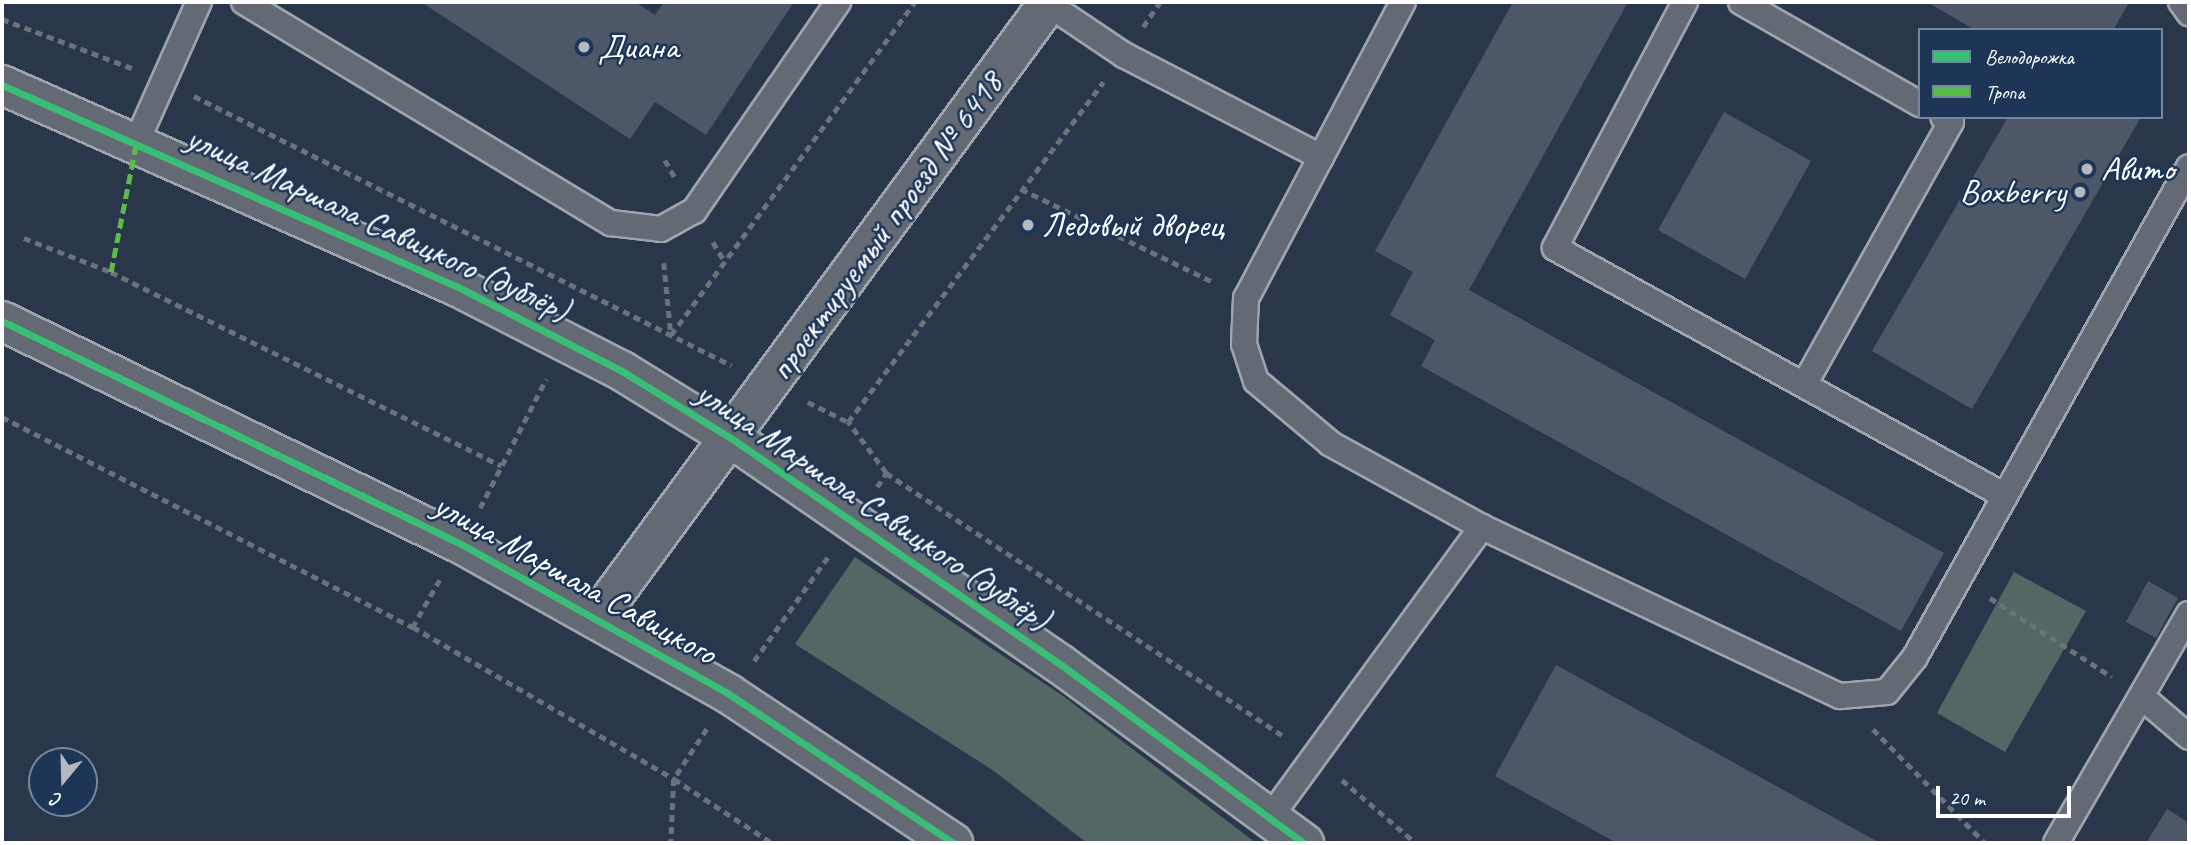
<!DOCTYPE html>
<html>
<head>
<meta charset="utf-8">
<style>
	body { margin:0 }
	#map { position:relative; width:2191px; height:845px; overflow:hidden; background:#2a374a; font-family:Caveat,sans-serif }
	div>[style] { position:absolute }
	.green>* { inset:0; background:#546765 }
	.building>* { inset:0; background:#4e5767 }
	.path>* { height:4.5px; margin-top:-2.25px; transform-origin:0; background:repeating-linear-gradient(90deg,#6a727c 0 7px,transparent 0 12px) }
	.roads { filter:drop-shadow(2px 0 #9fa5ae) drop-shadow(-2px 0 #9fa5ae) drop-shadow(0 2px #9fa5ae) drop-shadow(0 -2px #9fa5ae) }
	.service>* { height:24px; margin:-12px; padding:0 12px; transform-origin:12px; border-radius:12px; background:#636a74 }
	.minor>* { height:38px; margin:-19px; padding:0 19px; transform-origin:19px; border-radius:19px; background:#636a74 }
	.tertiary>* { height:38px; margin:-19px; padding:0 19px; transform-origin:19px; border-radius:19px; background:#636a74 }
	.quiet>* { height:5px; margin-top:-2.5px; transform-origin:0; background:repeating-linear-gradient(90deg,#5cbc4b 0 10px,transparent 0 15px) }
	.cycleway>* { height:7px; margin:-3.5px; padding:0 3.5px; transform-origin:3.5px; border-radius:3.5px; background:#3abd76 }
	.dots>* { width:19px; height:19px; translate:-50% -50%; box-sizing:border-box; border:4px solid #1d3557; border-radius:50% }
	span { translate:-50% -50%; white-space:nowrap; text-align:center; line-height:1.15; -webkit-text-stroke:5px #1d3557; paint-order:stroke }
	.poi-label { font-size:35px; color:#fff }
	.left { translate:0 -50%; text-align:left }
	.right { translate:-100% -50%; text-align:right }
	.street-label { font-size:35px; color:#fff }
	.frame { position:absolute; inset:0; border:4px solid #fff; pointer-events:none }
	.legend { position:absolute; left:1918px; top:28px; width:245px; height:91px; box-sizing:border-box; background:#1d3557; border:2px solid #77869a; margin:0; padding:9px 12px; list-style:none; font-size:21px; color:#fff }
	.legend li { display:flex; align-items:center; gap:14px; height:35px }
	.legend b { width:35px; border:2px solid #77869a }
	.north { position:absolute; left:28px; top:747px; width:70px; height:70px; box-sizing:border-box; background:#1d3557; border:2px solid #77869a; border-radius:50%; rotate:199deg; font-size:19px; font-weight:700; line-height:28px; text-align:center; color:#fff }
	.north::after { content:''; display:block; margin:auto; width:24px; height:32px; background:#b4b9c0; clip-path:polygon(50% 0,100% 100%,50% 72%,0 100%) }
	.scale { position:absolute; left:1936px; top:786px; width:135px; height:32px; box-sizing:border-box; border:4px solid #fff; border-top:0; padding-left:9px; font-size:21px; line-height:24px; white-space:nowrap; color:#fff; -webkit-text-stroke:5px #1d3557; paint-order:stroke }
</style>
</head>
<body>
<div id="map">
	<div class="green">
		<div style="clip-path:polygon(855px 557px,1063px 696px,1256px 843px,1087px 843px,994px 771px,795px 644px)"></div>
		<div style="clip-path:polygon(2014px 572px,2086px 611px,2005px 752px,1937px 713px)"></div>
	</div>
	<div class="building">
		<div style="clip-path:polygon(421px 2px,635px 2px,655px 15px,664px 2px,794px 2px,706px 135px,655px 102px,630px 139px)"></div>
		<div style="clip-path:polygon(1513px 2px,1628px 2px,1469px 290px,1944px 553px,1901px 631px,1421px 366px,1435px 340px,1390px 315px,1413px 272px,1375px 251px)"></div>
		<div style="clip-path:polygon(1927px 2px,2126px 2px,2129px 3px,2113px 30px,1975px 30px)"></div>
		<div style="clip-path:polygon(1724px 112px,1811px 161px,1745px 279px,1658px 230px)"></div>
		<div style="clip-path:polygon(2008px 117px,2141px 117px,1972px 409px,1872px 351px)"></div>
		<div style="clip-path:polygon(2148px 581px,2178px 598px,2156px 638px,2126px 622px)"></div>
		<div style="clip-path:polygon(1556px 665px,1880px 843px,1617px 843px,1495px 776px)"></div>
		<div style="clip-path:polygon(2167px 809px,2189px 823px,2189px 843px,2146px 843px)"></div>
	</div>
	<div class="path">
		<div style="left:2px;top:19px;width:139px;rotate:20.7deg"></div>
		<div style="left:1143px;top:27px;width:30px;rotate:-56deg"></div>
		<div style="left:194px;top:96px;width:601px;rotate:26.61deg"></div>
		<div style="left:665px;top:160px;width:20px;rotate:60deg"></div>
		<div style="left:1021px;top:189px;width:213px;rotate:25.8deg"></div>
		<div style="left:24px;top:238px;width:93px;rotate:21.3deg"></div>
		<div style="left:111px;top:272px;width:436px;rotate:26.4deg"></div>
		<div style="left:713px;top:242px;width:23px;rotate:59deg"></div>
		<div style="left:664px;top:263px;width:71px;rotate:84.4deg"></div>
		<div style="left:671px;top:335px;width:413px;rotate:-53.8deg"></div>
		<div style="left:808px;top:402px;width:45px;rotate:26.6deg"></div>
		<div style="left:2px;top:417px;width:462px;rotate:27.1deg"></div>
		<div style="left:886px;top:473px;width:64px;rotate:-126.7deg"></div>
		<div style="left:848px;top:422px;width:425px;rotate:-53.1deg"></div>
		<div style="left:877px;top:487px;width:17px;rotate:-57deg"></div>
		<div style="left:886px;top:473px;width:478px;rotate:33.5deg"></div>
		<div style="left:480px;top:508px;width:145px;rotate:-62.9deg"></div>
		<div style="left:440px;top:580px;width:54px;rotate:119.9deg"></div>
		<div style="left:413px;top:627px;width:302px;rotate:30.2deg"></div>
		<div style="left:674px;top:779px;width:64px;rotate:92.7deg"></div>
		<div style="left:1990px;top:598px;width:145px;rotate:32.9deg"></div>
		<div style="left:754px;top:661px;width:128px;rotate:-54.6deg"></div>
		<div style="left:707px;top:729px;width:60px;rotate:123.4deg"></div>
		<div style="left:674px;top:779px;width:117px;rotate:33.1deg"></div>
		<div style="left:1873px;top:729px;width:160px;rotate:45.5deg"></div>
		<div style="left:1342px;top:780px;width:97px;rotate:40.4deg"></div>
	</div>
	<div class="roads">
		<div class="service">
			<div style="left:244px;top:2px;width:428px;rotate:31.1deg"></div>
			<div style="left:611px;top:223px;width:50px;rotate:6.8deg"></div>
			<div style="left:661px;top:229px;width:38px;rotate:-29deg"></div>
			<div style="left:694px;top:211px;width:254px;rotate:-55.4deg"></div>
			<div style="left:1403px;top:2px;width:335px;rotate:117.9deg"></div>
			<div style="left:1246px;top:298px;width:46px;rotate:92.5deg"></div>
			<div style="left:1244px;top:344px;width:39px;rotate:72deg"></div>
			<div style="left:1256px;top:381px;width:98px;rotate:40deg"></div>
			<div style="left:1331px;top:444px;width:172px;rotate:28.8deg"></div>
			<div style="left:1482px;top:527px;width:396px;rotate:25.3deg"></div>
			<div style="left:1840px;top:696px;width:47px;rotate:-4.9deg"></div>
			<div style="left:1887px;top:692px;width:45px;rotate:-51.3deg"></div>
			<div style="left:1915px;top:657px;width:561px;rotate:-60.79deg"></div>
			<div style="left:1685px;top:2px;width:278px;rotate:117.9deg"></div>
			<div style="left:1555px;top:248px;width:514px;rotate:28.86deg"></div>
			<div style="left:1741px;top:2px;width:206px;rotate:29.7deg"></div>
			<div style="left:2181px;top:2px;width:14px;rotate:54deg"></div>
			<div style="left:1048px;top:4px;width:92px;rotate:33.9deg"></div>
			<div style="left:1124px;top:55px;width:222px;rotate:27.4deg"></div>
			<div style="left:137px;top:141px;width:152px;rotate:-66deg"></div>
			<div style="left:1804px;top:385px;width:301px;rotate:-60.8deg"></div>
			<div style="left:1951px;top:122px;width:9px;rotate:-148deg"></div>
			<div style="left:2142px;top:697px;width:62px;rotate:40.4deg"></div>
			<div style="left:1271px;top:816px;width:358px;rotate:-53.9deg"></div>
			<div style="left:2056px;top:843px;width:265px;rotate:-59.9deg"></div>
		</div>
		<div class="minor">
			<div style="left:2px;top:85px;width:497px;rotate:23.9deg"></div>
			<div style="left:456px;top:286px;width:186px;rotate:27.1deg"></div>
			<div style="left:622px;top:371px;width:128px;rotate:31.6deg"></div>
			<div style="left:731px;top:438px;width:399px;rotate:34.5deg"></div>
			<div style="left:1060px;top:664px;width:303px;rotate:36.3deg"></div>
			<div style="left:596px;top:619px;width:765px;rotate:-53.71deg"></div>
		</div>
		<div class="tertiary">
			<div style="left:2px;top:321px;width:510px;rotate:25.91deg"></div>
			<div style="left:461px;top:544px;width:307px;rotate:29.2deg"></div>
			<div style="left:729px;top:694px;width:269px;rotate:33.6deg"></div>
		</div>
	</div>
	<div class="quiet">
		<div style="left:111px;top:272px;width:134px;rotate:-78.8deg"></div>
	</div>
	<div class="cycleway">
		<div style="left:2px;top:85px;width:497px;rotate:23.9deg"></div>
		<div style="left:456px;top:286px;width:186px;rotate:27.1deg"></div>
		<div style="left:622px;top:371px;width:128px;rotate:31.6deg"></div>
		<div style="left:731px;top:438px;width:399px;rotate:34.5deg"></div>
		<div style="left:1060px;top:664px;width:303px;rotate:36.3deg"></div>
		<div style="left:2px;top:321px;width:510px;rotate:25.91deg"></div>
		<div style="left:461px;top:544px;width:307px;rotate:29.2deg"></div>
		<div style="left:729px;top:694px;width:269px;rotate:33.6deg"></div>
	</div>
	<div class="dots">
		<div style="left:584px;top:47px;background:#b4b9c0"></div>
		<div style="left:2087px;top:169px;background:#b4b9c0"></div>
		<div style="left:2080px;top:192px;background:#b4b9c0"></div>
		<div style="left:1028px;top:225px;background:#b4b9c0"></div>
	</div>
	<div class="poi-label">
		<span class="left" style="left:598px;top:47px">Диана</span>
		<span class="left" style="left:2101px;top:169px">Авито</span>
		<span class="right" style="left:2066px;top:192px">Boxberry</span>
		<span class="left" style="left:1042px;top:225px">Ледовый дворец</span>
	</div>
	<div class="street-label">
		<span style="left:378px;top:224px;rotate:25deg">улица Маршала Савицкого (дублёр)</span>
		<span style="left:886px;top:226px;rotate:-54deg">проектируемый проезд № 6418</span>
		<span style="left:873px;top:506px;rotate:34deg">улица Маршала Савицкого (дублёр)</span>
		<span style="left:575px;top:579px;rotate:29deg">улица Маршала Савицкого</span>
	</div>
	<div class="frame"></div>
	<ul class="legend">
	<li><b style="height:9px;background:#3abd76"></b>Велодорожка</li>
	<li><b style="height:9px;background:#5cbc4b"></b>Тропа</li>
	</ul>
	<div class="north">С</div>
	<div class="scale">20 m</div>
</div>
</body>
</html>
